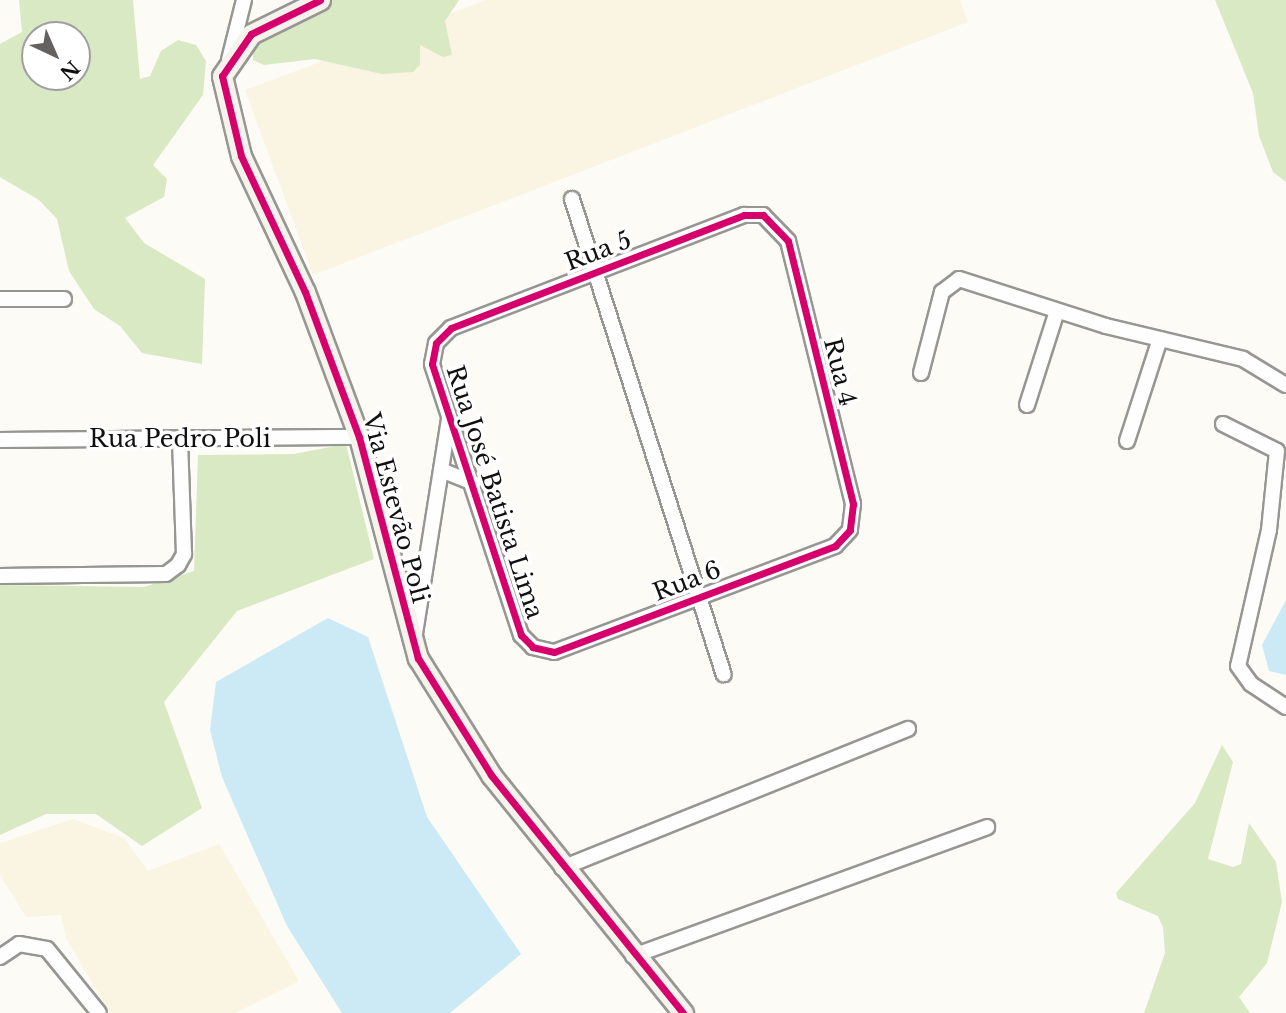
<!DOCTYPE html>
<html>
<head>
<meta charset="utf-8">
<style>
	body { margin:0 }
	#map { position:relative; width:1286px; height:1013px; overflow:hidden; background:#fcfbf5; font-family:"Libre Baskerville",serif }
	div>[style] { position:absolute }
	.farmland>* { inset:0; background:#f9f5e2 }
	.forest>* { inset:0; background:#d8e9c3 }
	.water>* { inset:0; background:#cbeaf6 }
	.roads { filter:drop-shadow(2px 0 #969693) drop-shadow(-2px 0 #969693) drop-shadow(0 2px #969693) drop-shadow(0 -2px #969693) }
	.minor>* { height:14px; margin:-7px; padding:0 7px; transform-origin:7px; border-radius:7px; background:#fffefe }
	.secondary>* { height:19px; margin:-9.5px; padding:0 9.5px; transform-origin:9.5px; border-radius:9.5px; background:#f5f3eb }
	.cycleway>* { height:7px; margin:-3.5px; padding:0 3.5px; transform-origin:3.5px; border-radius:3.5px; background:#d6006c }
	span { translate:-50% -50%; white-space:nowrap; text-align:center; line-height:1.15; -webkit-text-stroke:7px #fff; paint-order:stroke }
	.street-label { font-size:24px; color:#101010 }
	.north { position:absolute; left:21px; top:21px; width:70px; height:70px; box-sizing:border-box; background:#fff; border:2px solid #9f9f9f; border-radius:50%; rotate:136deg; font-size:19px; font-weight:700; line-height:28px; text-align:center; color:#101010 }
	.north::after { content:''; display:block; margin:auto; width:24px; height:32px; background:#636260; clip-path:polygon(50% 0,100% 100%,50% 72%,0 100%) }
</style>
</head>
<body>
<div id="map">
	<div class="farmland">
		<div style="clip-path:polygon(486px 0,960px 0,968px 22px,313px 275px,245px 90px)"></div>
		<div style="clip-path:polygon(73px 819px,124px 838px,148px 871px,219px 844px,299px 981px,235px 1013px,110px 1013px,66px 938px,61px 915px,26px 917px,0 875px,0 843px)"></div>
	</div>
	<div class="forest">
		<div style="clip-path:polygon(evenodd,19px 0,133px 0,140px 79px,150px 76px,161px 51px,178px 40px,196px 45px,206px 61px,203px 95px,153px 165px,167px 179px,164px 197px,125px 218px,144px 243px,205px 279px,202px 364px,142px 353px,120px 326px,94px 309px,69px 271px,57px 219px,39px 200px,0 177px,0 44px,22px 32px,19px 0,35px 35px,77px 35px,77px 77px,35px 77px,35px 35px)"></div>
		<div style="clip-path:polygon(326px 0,459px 0,445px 21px,452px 55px,443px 57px,420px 45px,420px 65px,413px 72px,382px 74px,315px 59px,264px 65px,253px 60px,253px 41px)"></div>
		<div style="clip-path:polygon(1215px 0,1286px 0,1286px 182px,1273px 172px,1259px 136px,1253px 93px)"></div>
		<div style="clip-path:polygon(346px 444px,374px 559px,237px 611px,164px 702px,202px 808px,142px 846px,96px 814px,46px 814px,0 835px,0 585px,144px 587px,194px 571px,198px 455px,294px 454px)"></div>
		<div style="clip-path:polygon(1222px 745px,1233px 762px,1208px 859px,1233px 867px,1241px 864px,1249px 823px,1276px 862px,1282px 902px,1267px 963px,1239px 997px,1250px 1013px,1144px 1013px,1165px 953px,1163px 927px,1158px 916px,1118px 899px,1116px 893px,1195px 803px)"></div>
	</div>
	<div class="water">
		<div style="clip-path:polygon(1286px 600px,1286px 675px,1269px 671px,1262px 645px)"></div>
		<div style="clip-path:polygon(328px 618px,368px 637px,427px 817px,521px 954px,450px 1013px,342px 1013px,287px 926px,222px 777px,210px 730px,216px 682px)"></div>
	</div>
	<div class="roads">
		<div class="minor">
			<div style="left:229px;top:60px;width:62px;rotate:-76deg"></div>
			<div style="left:572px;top:199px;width:499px;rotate:72.3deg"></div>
			<div style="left:744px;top:215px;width:19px"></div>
			<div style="left:763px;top:215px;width:36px;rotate:46deg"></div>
			<div style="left:788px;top:241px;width:271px;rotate:76.1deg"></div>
			<div style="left:853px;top:504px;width:26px;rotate:97deg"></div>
			<div style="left:850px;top:530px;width:22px;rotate:133deg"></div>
			<div style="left:835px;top:546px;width:300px;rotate:159.3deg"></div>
			<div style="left:554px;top:652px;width:22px;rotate:-167deg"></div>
			<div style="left:533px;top:647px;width:17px;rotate:-135deg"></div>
			<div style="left:521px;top:635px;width:285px;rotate:-108.2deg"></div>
			<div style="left:432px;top:364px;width:21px;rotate:-79deg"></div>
			<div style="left:436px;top:343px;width:21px;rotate:-45deg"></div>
			<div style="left:451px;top:328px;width:314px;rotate:-21.1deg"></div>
			<div style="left:0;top:299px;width:64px"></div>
			<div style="left:921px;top:373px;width:84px;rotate:-75.5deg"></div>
			<div style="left:942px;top:292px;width:21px;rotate:-37deg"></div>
			<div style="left:959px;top:279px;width:154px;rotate:17.7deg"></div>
			<div style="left:1106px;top:326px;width:141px;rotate:13.5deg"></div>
			<div style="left:1243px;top:359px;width:50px;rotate:31.2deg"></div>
			<div style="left:1027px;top:405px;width:99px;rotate:-72.3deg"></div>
			<div style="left:1223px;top:424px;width:60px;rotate:26.6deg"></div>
			<div style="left:1277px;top:451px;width:79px;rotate:95.8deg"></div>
			<div style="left:1269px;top:530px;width:139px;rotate:102.8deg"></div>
			<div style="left:1238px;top:666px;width:22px;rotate:54deg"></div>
			<div style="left:1251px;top:684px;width:42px;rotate:33.3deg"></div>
			<div style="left:0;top:440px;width:359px;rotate:-0.5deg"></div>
			<div style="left:1127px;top:441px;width:107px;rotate:-72.1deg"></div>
			<div style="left:441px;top:470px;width:35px;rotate:22deg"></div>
			<div style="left:0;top:576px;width:166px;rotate:-0.7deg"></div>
			<div style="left:166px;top:574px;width:15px;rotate:-37deg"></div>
			<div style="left:178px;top:565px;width:13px;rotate:-61deg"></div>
			<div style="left:184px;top:554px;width:113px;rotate:-92deg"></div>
			<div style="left:414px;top:640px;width:224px;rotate:-81deg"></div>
			<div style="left:562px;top:868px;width:373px;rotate:-21.9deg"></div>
			<div style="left:633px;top:956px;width:377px;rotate:-20deg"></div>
			<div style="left:0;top:957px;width:23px;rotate:-34deg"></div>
			<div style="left:19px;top:944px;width:28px;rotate:10deg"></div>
			<div style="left:47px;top:949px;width:82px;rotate:50.9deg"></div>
		</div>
		<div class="secondary">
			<div style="left:320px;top:0;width:77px;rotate:153.8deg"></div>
			<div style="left:251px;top:34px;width:51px;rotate:124.6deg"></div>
			<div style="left:222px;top:76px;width:82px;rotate:76.6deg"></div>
			<div style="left:241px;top:156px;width:150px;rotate:64.8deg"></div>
			<div style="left:305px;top:292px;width:155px;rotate:69.6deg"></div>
			<div style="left:359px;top:437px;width:229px;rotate:75.1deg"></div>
			<div style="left:418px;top:658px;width:138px;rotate:58deg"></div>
			<div style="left:491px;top:775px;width:306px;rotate:51.1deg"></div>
		</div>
	</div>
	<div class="cycleway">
		<div style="left:320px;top:0;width:77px;rotate:153.8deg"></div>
		<div style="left:251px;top:34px;width:51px;rotate:124.6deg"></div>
		<div style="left:222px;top:76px;width:82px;rotate:76.6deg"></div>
		<div style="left:241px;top:156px;width:150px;rotate:64.8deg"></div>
		<div style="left:305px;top:292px;width:155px;rotate:69.6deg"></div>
		<div style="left:359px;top:437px;width:229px;rotate:75.1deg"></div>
		<div style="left:418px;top:658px;width:138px;rotate:58deg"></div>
		<div style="left:491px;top:775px;width:306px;rotate:51.1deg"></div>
		<div style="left:744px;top:215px;width:19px"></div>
		<div style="left:763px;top:215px;width:36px;rotate:46deg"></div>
		<div style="left:788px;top:241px;width:271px;rotate:76.1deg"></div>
		<div style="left:853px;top:504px;width:26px;rotate:97deg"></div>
		<div style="left:850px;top:530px;width:22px;rotate:133deg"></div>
		<div style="left:835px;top:546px;width:300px;rotate:159.3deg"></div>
		<div style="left:554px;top:652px;width:22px;rotate:-167deg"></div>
		<div style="left:533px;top:647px;width:17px;rotate:-135deg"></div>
		<div style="left:521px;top:635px;width:285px;rotate:-108.2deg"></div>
		<div style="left:432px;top:364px;width:21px;rotate:-79deg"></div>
		<div style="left:436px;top:343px;width:21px;rotate:-45deg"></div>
		<div style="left:451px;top:328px;width:314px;rotate:-21.1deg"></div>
	</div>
	<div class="street-label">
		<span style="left:598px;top:251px;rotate:-21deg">Rua 5</span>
		<span style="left:840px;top:372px;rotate:76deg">Rua 4</span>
		<span style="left:180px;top:439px">Rua Pedro Poli</span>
		<span style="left:495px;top:492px;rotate:72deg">Rua José Batista Lima</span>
		<span style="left:396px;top:508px;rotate:75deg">Via Estevão Poli</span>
		<span style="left:687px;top:581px;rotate:-21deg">Rua 6</span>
	</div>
	<div class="north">N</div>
</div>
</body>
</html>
